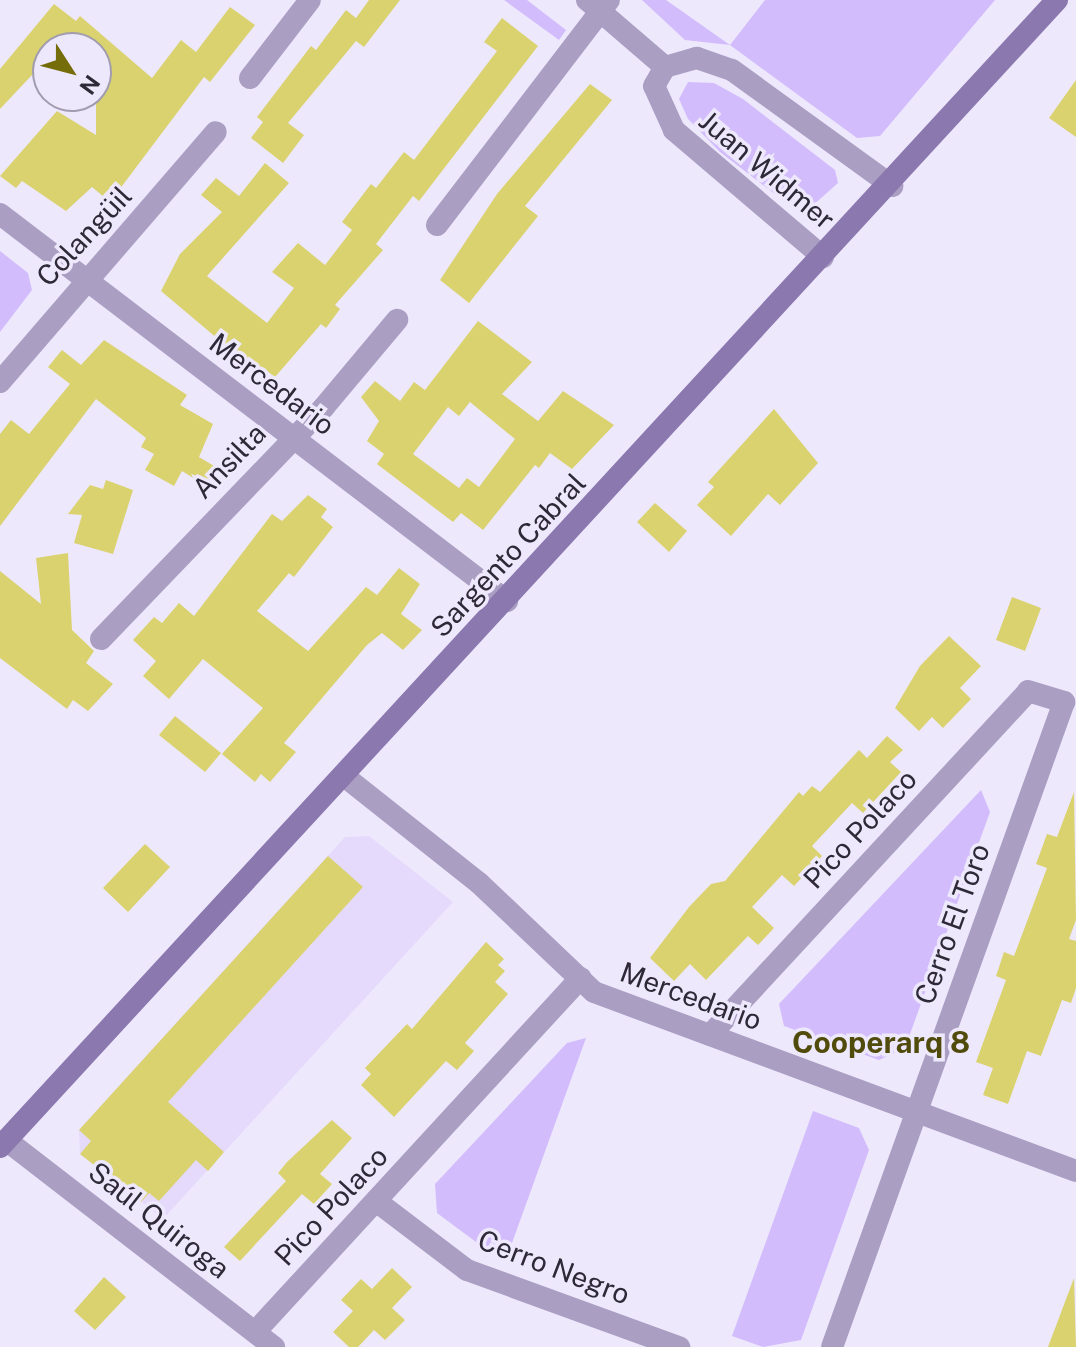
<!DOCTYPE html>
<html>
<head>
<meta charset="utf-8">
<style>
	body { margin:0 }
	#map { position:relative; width:1076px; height:1347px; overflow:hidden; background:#eee8fd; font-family:"Public Sans",sans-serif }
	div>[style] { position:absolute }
	.built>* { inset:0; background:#e5dafc }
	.green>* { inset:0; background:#d2bcfc }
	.building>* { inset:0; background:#dad26f }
	.minor>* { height:22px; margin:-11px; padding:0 11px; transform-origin:11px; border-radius:11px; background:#aa9ec3 }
	.secondary>* { height:22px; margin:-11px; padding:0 11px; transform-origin:11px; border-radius:11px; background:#8b78ae }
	span { translate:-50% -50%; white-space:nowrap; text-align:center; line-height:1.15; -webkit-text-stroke:7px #eee8fd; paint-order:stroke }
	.street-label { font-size:28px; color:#2e2937 }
	.neighbourhood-label { font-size:30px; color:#514b0b; font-weight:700 }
	.north { position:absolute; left:32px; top:32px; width:80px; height:80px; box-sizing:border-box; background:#eee8fd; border:2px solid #a19cae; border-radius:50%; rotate:126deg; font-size:22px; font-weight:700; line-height:32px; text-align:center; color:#2e2937 }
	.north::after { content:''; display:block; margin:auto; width:28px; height:36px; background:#756d0a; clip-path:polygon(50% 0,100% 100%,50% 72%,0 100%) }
</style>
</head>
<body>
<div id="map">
	<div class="built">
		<div style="clip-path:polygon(369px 836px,453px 902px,163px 1219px,80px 1154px,79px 1130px,345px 837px)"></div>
	</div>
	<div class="green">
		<div style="clip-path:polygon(504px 0,527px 0,566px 30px,559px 40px)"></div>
		<div style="clip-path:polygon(642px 0,666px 0,730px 45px,765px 0,995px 0,880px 136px,857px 138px,730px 45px,685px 40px)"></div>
		<div style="clip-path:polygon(688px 82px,714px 83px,743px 99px,835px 170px,838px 183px,802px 215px,720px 152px,688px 119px,679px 99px)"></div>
		<div style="clip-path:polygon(0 251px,28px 273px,32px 290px,0 332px)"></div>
		<div style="clip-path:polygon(981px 790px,990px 812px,905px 1048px,879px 1060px,784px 1026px,779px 1004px)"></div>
		<div style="clip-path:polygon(586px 1038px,508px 1254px,476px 1242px,437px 1213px,435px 1184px,567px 1043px)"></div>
		<div style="clip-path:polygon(813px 1111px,859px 1128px,869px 1150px,801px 1340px,763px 1347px,732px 1336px)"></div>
	</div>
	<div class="building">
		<div style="clip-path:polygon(369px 0,400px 0,364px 47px,356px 41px,288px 123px,304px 135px,283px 163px,251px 138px,263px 122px,257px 117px,311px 46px,316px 50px,346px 10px,356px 18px)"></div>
		<div style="clip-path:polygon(54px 4px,76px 21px,80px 16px,152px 78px,181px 40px,196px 52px,230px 7px,255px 25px,210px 82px,204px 77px,110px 202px,92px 187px,66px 211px,22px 181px,16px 188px,0 176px,57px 111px,96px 135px,96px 48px,48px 48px,48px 58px,0 109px,0 69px)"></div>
		<div style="clip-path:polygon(502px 18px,538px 46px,419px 201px,413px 196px,376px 244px,383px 250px,335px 305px,340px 309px,326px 328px,321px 324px,275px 377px,267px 371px,262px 376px,161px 291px,180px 254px,222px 212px,201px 195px,216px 178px,239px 196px,265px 163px,289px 183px,207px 276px,267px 323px,294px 288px,272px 272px,298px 243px,325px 265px,352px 230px,342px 222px,371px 184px,376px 188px,404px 152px,414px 160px,497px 51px,484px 42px)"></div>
		<div style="clip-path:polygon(1076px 80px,1076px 137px,1049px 118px)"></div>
		<div style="clip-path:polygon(590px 84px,612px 100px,525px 206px,538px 216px,469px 303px,440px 280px,497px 194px)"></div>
		<div style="clip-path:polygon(evenodd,478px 321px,532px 362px,502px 394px,538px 421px,563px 391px,614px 425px,572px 469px,550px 453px,539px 468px,535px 465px,483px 530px,461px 513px,453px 522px,377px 464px,384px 454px,367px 441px,379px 421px,361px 397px,375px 381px,400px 401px,414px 382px,425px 390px,478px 321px,470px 402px,515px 439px,479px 487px,467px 478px,459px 488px,413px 454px,448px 407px,459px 416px,470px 402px)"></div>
		<div style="clip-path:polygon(104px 340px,187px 395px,180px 405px,213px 424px,199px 457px,226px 473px,211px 489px,182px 471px,174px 486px,145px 470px,154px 454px,141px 447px,146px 438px,96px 399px,0 526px,0 434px,11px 420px,29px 434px,70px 384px,48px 367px,62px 350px,81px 365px)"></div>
		<div style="clip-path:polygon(774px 409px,818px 463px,780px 505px,768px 494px,731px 536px,697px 505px,714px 487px,708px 482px)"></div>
		<div style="clip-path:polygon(106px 480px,133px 490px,113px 554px,74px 543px,82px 515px,68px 514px,90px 485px,103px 489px)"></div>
		<div style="clip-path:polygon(308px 495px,327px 509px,321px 517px,333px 527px,294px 577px,289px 573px,257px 611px,308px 651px,366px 587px,377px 595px,399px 568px,420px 584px,401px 614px,422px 630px,403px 650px,382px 633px,367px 645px,284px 743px,296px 752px,270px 782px,261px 774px,255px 782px,222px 754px,263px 708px,203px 659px,169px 699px,143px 676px,156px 661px,133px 640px,154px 617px,162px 623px,179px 603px,194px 616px,272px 514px,282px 521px)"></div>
		<div style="clip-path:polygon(655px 503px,687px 531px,669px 552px,637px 522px)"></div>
		<div style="clip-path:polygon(68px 553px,72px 630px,94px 651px,86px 663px,113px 684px,88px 711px,73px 700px,67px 709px,0 658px,0 571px,41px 604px,36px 558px)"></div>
		<div style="clip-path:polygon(1012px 597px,1041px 608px,1025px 651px,996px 640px)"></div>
		<div style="clip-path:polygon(949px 636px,981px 666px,960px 688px,971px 699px,943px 728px,932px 717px,919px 731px,895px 708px,920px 666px)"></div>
		<div style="clip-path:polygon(175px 716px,221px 753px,205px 772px,159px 735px)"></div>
		<div style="clip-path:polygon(887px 736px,903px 750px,890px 762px,901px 772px,863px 813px,852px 803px,812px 846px,822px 856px,794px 886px,782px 875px,752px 907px,774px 928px,758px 945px,748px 936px,706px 980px,690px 964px,674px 981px,650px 958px,689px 907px,711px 884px,725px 881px,799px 792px,803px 796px,812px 786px,820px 792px,859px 750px,867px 758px)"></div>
		<div style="clip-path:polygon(1074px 792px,1076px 920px,1069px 939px,1076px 941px,1076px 988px,1071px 1003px,1062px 1000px,1041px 1056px,1027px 1051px,1008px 1104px,983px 1095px,993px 1068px,976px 1062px,1006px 980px,996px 976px,1004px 952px,1014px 956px,1047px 868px,1036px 864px,1047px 834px,1057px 837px)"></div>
		<div style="clip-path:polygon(145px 844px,170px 867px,128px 912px,103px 888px)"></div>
		<div style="clip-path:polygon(328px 856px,363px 887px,168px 1102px,224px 1152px,208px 1171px,196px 1160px,159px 1201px,149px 1193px,141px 1202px,80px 1154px,91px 1141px,79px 1130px)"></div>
		<div style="clip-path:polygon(486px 942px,504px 959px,498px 965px,505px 971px,495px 982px,508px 994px,465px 1043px,474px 1051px,457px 1070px,446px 1061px,394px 1117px,361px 1085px,371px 1074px,365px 1068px,407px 1024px,412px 1029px)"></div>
		<div style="clip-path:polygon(332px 1120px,352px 1138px,320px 1174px,332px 1184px,314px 1204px,302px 1194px,240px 1261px,224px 1247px,286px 1181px,278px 1173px,287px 1162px)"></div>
		<div style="clip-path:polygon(392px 1268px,412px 1287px,392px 1308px,405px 1320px,385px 1340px,374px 1330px,358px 1347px,349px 1347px,333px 1332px,353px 1311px,341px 1300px,361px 1279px,372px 1289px)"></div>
		<div style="clip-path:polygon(104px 1277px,126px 1297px,95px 1330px,74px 1311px)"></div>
		<div style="clip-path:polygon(1074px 1278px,1076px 1347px,1048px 1347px)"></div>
	</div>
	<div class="minor">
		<div style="left:587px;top:0;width:103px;rotate:40.7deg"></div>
		<div style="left:250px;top:78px;width:98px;rotate:-52.4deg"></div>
		<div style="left:0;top:214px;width:638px;rotate:37.35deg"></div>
		<div style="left:437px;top:225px;width:283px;rotate:-52.6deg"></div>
		<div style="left:823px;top:257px;width:196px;rotate:-139.6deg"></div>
		<div style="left:674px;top:130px;width:48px;rotate:-114.4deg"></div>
		<div style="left:654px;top:86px;width:22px;rotate:-60deg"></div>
		<div style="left:665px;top:67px;width:33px;rotate:-16deg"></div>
		<div style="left:697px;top:58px;width:37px;rotate:19deg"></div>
		<div style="left:732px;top:70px;width:198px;rotate:35.9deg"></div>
		<div style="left:0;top:382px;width:330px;rotate:-49.2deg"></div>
		<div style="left:101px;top:639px;width:322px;rotate:-46.1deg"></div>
		<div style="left:324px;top:407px;width:114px;rotate:-50deg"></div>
		<div style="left:344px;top:776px;width:172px;rotate:38.4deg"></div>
		<div style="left:479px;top:883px;width:158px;rotate:43.5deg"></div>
		<div style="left:594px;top:992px;width:514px;rotate:20.37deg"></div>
		<div style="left:710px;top:1035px;width:468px;rotate:-47.2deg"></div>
		<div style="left:1028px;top:691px;width:38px;rotate:17deg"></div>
		<div style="left:1064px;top:702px;width:685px;rotate:109.78deg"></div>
		<div style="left:6px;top:1140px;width:339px;rotate:37.7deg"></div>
		<div style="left:376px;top:1201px;width:114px;rotate:37.2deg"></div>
		<div style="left:467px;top:1270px;width:226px;rotate:20deg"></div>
		<div style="left:255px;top:1332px;width:481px;rotate:-47.4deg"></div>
	</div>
	<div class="secondary">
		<div style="left:0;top:1147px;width:1560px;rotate:-47.34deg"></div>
	</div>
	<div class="street-label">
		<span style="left:767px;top:170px;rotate:40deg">Juan Widmer</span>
		<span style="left:84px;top:236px;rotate:-47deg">Colangüil</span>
		<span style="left:272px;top:384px;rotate:37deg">Mercedario</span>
		<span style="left:229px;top:461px;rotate:-46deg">Ansilta</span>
		<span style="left:508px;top:555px;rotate:-47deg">Sargento Cabral</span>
		<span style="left:860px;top:829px;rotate:-47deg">Pico Polaco</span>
		<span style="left:952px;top:924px;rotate:-70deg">Cerro El Toro</span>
		<span style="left:691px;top:996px;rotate:20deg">Mercedario</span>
		<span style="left:331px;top:1206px;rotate:-47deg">Pico Polaco</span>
		<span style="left:159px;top:1220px;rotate:38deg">Saúl Quiroga</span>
		<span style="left:554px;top:1267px;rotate:21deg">Cerro Negro</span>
	</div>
	<div class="neighbourhood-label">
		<span style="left:881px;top:1042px">Cooperarq 8</span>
	</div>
	<div class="north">N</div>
</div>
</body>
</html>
